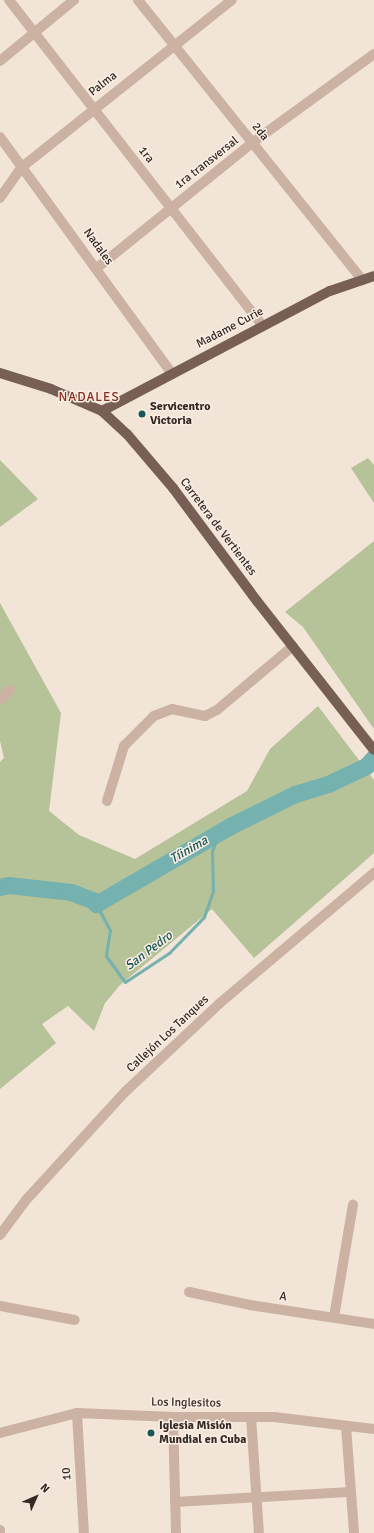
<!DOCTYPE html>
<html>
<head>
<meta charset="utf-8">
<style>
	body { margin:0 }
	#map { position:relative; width:374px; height:1533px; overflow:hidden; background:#f2e4d7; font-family:Signika,sans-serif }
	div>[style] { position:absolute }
	.green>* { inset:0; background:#b6c297 }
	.stream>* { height:3px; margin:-1.5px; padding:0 1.5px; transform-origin:1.5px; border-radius:1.5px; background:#75b1af }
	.river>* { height:17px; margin:-8.5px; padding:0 8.5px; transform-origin:8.5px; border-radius:8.5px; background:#75b1af }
	.minor>* { height:10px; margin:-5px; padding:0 5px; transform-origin:5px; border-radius:5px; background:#cbb2a3 }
	.major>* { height:10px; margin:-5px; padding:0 5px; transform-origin:5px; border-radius:5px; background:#785f55 }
	.dots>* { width:11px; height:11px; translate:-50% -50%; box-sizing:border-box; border:2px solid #faeee4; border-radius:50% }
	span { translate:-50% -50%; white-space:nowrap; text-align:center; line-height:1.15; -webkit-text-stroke:3px #faeee4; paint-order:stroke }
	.street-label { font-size:12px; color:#352925 }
	.poi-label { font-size:12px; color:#352925; font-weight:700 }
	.left { translate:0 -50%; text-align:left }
	.neighbourhood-label { font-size:13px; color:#882e1a; letter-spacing:1px }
	.water-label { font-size:13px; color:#195858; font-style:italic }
	.north { position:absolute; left:16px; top:1477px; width:40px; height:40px; -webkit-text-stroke:3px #faeee4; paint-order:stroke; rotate:45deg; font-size:11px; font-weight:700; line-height:16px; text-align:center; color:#352925 }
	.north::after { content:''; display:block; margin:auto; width:14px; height:18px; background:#352925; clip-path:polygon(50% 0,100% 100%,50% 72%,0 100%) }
</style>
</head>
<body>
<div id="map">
	<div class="green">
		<div style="clip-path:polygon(368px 458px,374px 465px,374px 503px,351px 468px)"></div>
		<div style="clip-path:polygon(0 460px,38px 499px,0 527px)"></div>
		<div style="clip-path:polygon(374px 541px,374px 729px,303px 627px,285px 612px)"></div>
		<div style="clip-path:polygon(0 603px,61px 713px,49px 811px,79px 835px,135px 859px,247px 791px,270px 749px,318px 706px,374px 780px,374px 853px,254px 958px,212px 909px,120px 985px,105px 1003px,94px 1031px,68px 1006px,42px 1024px,56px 1043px,0 1089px,0 762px,4px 758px,0 741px)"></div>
	</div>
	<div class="stream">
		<div style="left:96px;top:904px;width:30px;rotate:62deg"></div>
		<div style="left:110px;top:930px;width:26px;rotate:99deg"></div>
		<div style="left:106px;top:956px;width:32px;rotate:54deg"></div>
		<div style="left:125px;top:982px;width:53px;rotate:-33.4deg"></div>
		<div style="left:169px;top:953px;width:50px;rotate:-45.8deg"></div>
		<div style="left:204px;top:917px;width:28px;rotate:-71deg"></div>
		<div style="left:213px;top:891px;width:40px;rotate:-91.4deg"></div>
		<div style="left:212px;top:851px;width:17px;rotate:-69deg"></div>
	</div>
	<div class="river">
		<div style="left:0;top:887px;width:8px;rotate:-14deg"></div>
		<div style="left:8px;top:885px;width:63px;rotate:6.3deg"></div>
		<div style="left:71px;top:892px;width:25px;rotate:21deg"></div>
		<div style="left:94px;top:901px;width:4px;rotate:56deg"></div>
		<div style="left:96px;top:904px;width:155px;rotate:-30.2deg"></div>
		<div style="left:230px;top:826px;width:72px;rotate:-26.2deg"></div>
		<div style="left:295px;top:794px;width:34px;rotate:-17deg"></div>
		<div style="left:328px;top:784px;width:42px;rotate:-25.3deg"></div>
		<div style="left:366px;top:766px;width:12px;rotate:-48deg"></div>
	</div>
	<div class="minor">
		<div style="left:9px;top:0;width:413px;rotate:52.1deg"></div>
		<div style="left:138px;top:0;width:359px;rotate:51.3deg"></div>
		<div style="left:0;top:61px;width:96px;rotate:-39.5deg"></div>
		<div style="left:0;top:137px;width:293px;rotate:54deg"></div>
		<div style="left:0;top:198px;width:38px;rotate:-55deg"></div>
		<div style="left:22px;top:167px;width:268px;rotate:-38.5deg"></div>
		<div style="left:97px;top:268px;width:199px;rotate:-38.9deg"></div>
		<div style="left:252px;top:143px;width:151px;rotate:-36.1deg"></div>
		<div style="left:0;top:700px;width:14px;rotate:-45deg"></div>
		<div style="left:107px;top:801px;width:58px;rotate:-72.8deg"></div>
		<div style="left:124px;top:746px;width:42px;rotate:-45deg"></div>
		<div style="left:154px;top:716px;width:19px;rotate:-21deg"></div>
		<div style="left:172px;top:709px;width:34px;rotate:12deg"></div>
		<div style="left:205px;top:716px;width:13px;rotate:-27deg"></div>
		<div style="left:217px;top:710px;width:99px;rotate:-40.1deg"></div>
		<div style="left:0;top:1235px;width:44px;rotate:-53.4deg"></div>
		<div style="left:26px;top:1200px;width:148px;rotate:-47.5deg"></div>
		<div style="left:126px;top:1091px;width:129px;rotate:-43.1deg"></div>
		<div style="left:220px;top:1003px;width:202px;rotate:-40.2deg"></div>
		<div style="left:189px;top:1292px;width:62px;rotate:12deg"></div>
		<div style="left:250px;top:1305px;width:125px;rotate:8.7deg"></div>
		<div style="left:0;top:1306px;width:76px;rotate:10.6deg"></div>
		<div style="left:334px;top:1317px;width:114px;rotate:-80.4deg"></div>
		<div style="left:77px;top:1413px;width:120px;rotate:86.7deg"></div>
		<div style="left:173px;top:1417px;width:116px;rotate:88.5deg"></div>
		<div style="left:251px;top:1417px;width:116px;rotate:86.1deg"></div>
		<div style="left:346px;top:1426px;width:107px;rotate:85.7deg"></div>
		<div style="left:0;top:1433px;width:80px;rotate:-14.6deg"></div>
		<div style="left:77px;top:1413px;width:96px;rotate:2.4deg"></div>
		<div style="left:173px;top:1417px;width:101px"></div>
		<div style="left:274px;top:1417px;width:101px;rotate:6.8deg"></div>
		<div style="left:175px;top:1502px;width:176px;rotate:-3.3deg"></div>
		<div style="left:0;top:1530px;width:3px;rotate:90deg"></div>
	</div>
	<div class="major">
		<div style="left:0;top:373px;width:53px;rotate:17.4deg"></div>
		<div style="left:51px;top:389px;width:56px;rotate:23.3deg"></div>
		<div style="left:102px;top:411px;width:34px;rotate:43deg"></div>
		<div style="left:127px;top:434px;width:71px;rotate:49.6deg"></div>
		<div style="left:173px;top:488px;width:141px;rotate:53.4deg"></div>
		<div style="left:257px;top:601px;width:189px;rotate:51.9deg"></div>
		<div style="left:102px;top:411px;width:258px;rotate:-27.8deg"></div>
		<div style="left:330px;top:291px;width:46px;rotate:-18.8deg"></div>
	</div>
	<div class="dots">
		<div style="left:142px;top:414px;background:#195858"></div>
		<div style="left:151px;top:1433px;background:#195858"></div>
	</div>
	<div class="street-label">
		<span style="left:103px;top:84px;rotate:-38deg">Palma</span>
		<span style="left:260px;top:132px;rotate:51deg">2da</span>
		<span style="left:146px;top:155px;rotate:52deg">1ra</span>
		<span style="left:207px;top:163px;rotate:-38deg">1ra transversal</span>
		<span style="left:98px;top:247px;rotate:54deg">Nadales</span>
		<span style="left:230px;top:328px;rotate:-28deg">Madame Curie</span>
		<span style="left:218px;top:527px;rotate:53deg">Carretera de Vertientes</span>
		<span style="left:168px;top:1034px;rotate:-43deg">Callejón Los Tanques</span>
		<span style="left:283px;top:1297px;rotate:8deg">A</span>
		<span style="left:186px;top:1403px;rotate:1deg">Los Inglesitos</span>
		<span style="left:67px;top:1474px;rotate:-93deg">10</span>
	</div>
	<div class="poi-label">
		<span class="left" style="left:150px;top:414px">Servicentro<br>Victoria</span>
		<span class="left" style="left:159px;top:1433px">Iglesia Misión<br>Mundial en Cuba</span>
	</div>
	<div class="neighbourhood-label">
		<span style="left:89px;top:397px">NADALES</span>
	</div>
	<div class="water-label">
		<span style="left:189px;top:850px;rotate:-30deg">Tíinima</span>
		<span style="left:149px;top:951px;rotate:-37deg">San Pedro</span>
	</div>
	<div class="north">N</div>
</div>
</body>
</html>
